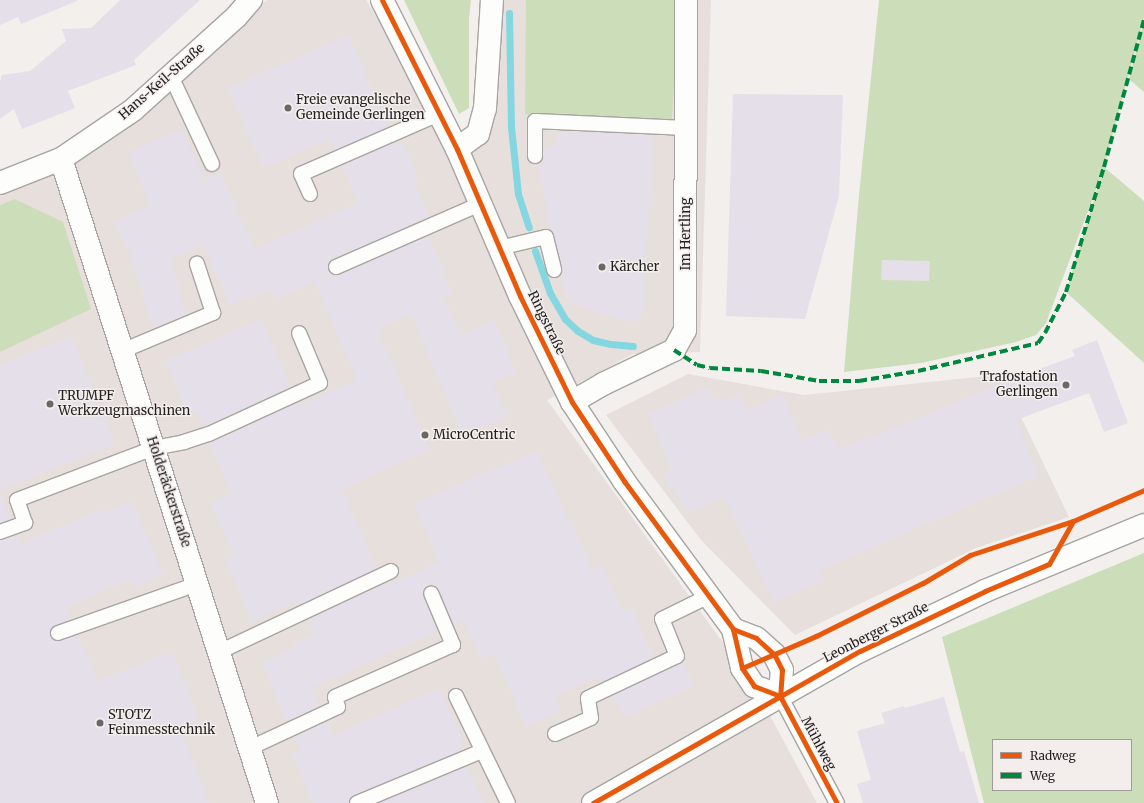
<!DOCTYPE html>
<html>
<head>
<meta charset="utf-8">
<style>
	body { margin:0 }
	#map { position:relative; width:1144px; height:803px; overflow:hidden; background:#f2efed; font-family:Merriweather,serif }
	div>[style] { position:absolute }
	.built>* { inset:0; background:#e7dfdb }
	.green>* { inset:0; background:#ccddba }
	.stream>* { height:7px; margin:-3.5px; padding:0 3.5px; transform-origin:3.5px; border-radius:3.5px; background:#84d6e1 }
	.building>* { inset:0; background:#e5dfea }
	.roads { filter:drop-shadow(1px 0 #a7a4a3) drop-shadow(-1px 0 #a7a4a3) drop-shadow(0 1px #a7a4a3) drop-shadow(0 -1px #a7a4a3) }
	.service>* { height:14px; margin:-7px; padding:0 7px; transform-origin:7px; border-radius:7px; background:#fdfdfc }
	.minor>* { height:22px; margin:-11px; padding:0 11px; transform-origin:11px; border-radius:11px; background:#fdfdfc }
	.secondary>* { height:22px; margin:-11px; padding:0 11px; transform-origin:11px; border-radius:11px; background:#fdfdfc }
	.quiet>* { height:4px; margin-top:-2px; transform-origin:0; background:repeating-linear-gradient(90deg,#00873e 0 8px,transparent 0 12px) }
	.cycleway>* { height:5px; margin:-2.5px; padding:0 2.5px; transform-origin:2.5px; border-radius:2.5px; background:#e8590c }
	.dots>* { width:11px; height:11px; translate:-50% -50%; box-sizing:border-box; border:2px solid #f3eeec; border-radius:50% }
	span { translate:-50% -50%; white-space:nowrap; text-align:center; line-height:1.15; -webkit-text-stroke:3px #f3eeec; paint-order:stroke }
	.street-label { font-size:13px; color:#211f1f }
	.poi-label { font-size:13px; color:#211f1f }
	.left { translate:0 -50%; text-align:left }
	.right { translate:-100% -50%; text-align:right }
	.legend { position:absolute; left:992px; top:739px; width:140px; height:52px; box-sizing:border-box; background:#f3eeec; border:1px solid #9f9b9a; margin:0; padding:5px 7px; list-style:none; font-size:12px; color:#211f1f }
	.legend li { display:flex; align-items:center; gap:8px; height:20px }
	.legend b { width:20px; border:1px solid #9f9b9a }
</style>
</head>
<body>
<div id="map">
	<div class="built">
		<div style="clip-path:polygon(267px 0,366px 0,457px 149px,485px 108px,500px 0,711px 0,700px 352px,633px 354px,547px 400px,753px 684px,817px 803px,0 803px,0 184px,61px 159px)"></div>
		<div style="clip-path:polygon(688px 374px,804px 395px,997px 375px,1024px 423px,1069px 517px,976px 548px,795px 635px,701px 540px,606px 415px)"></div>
	</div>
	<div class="green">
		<div style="clip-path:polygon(404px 0,471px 0,469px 19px,469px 108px,459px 114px)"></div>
		<div style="clip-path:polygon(526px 0,679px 0,672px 119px,525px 114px)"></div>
		<div style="clip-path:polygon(879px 0,1144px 0,1144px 17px,1104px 167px,1144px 201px,1144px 363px,1066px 292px,1101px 176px,1046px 323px,1036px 335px,1016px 342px,921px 363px,844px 372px,859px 195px)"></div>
		<div style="clip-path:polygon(1144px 20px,1144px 92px,1129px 79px)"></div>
		<div style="clip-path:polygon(15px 199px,63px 222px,91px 309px,0 352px,0 205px)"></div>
		<div style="clip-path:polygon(evenodd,1144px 553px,1144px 803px,984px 803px,942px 637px,1144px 553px,993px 740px,1131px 740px,1131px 790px,993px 790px,993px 740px)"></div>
	</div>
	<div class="stream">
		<div style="left:509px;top:13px;width:114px;rotate:89deg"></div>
		<div style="left:511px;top:127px;width:67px;rotate:84deg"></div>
		<div style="left:518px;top:194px;width:35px;rotate:72deg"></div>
		<div style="left:535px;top:251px;width:45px;rotate:70.3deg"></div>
		<div style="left:550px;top:293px;width:30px;rotate:60deg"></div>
		<div style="left:565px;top:319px;width:18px;rotate:43deg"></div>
		<div style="left:578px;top:331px;width:17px;rotate:31deg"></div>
		<div style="left:593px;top:340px;width:18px;rotate:13deg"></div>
		<div style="left:611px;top:344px;width:22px;rotate:5deg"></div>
	</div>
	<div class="building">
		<div style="clip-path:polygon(0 0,77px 0,77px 1px,21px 24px,18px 17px,0 25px)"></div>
		<div style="clip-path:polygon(120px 0,200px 0,134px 60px,136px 65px,68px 91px,75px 108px,22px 129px,14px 109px,0 119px,0 82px,2px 75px,30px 71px,66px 41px,62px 29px,91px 28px)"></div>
		<div style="clip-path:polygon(349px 35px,388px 127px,335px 150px,330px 139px,263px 168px,228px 88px)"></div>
		<div style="clip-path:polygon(733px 94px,843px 95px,839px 196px,805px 319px,726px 316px)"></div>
		<div style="clip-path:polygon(182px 129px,205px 180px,221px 173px,254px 249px,358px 203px,342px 166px,395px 142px,397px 147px,404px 144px,419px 180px,414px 182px,429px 217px,333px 259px,328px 266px,328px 271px,335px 275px,339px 275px,428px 236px,453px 293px,444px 298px,460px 335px,494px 320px,516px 372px,492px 382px,507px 417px,463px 436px,412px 314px,377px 329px,430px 450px,369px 476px,370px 477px,342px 489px,377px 568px,301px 604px,299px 600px,252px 621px,225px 559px,234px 555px,211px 503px,232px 494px,210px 443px,298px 403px,299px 405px,357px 380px,315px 282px,276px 299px,273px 290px,229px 304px,203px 243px,171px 260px,186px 315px,153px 326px,128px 247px,126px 248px,114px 221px,151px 205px,128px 153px)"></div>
		<div style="clip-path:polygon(557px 133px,654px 135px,646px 244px,645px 311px,635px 322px,625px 321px,578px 306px,572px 303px,565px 295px,561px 275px,562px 268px,554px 235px,551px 231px,538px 164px,544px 163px,544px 147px,555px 148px)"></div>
		<div style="clip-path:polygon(882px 260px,930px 261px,929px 281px,881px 280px)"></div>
		<div style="clip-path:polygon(261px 319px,291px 387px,203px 427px,196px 411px,188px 414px,165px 361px)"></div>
		<div style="clip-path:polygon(71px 336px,115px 444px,0 490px,0 365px)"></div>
		<div style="clip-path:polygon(1097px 340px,1128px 423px,1104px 432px,1089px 393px,1016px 420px,1038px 476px,820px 570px,825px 580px,774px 603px,726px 500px,725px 501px,723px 497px,701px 506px,692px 514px,663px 478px,671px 467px,648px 414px,708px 387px,716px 402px,739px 396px,747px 410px,783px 395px,801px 441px,827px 429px,838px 448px,874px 437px,1002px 383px,1075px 356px,1072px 350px)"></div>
		<div style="clip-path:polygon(537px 451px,570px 526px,573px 525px,592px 570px,603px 566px,622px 612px,632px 608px,653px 658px,603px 682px,600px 677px,555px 696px,562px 711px,526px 727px,494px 653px,481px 659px,464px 620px,453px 624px,439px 589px,436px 586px,428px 585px,424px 588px,423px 596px,438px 631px,311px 688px,319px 706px,287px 721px,262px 663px,294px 649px,292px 644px,314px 635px,308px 620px,384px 584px,385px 586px,439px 562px,414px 504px)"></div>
		<div style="clip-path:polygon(0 495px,11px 519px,0 523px)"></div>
		<div style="clip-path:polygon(132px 501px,163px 575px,135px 587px,132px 579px,66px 607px,71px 619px,52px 627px,50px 635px,57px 641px,78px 635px,97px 681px,172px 651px,199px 720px,179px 727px,209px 803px,0 803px,0 540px,17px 535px,20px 543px,103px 509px,104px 512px)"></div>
		<div style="clip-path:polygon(683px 662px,695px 685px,626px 718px,612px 696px)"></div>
		<div style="clip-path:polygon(440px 688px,464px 743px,458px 745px,460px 751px,354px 795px,350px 798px,349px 803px,313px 803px,292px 754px,300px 750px,294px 737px,326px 722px,332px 736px)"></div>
		<div style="clip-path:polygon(944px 697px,960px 752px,964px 751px,979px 803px,863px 803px,857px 784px,871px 780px,857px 731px,885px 723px,881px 713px,904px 706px,905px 708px)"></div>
		<div style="clip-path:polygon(467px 766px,483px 803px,379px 803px)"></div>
	</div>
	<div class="roads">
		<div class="service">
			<div style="left:171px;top:76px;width:97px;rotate:65deg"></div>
			<div style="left:535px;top:156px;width:35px;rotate:-90deg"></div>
			<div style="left:535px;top:121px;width:151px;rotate:2.7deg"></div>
			<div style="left:310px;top:194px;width:22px;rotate:-114deg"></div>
			<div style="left:301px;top:174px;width:150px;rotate:-23.5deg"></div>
			<div style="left:499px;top:248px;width:48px;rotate:-13.2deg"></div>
			<div style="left:546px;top:237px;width:34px;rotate:76deg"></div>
			<div style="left:336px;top:267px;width:157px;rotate:-23.6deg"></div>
			<div style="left:122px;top:351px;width:99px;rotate:-22.7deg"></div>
			<div style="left:213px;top:313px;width:52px;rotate:-108.1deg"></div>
			<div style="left:0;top:532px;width:27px;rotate:-20deg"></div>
			<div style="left:25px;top:523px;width:24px;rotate:-109deg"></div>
			<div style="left:17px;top:500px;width:147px;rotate:-20.8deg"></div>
			<div style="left:154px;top:448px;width:31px;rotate:-11deg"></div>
			<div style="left:184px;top:442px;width:26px;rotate:-18deg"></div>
			<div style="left:209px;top:434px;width:122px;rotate:-24.7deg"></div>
			<div style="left:320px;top:383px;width:54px;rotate:-112.8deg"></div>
			<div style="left:58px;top:633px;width:147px;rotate:-19.4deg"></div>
			<div style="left:219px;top:652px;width:190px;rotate:-25.2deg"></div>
			<div style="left:456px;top:696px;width:119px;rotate:64.1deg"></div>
			<div style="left:780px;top:696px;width:121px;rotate:62deg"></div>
			<div style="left:555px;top:734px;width:39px;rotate:-24deg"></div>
			<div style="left:591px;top:718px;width:20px;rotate:-99deg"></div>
			<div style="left:588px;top:698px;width:98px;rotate:-25.3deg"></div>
			<div style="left:677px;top:656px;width:40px;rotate:-112deg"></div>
			<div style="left:662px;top:619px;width:52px;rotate:-26.1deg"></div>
			<div style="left:250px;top:748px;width:97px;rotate:-25deg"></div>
			<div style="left:338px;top:707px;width:10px;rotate:-107deg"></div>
			<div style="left:335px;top:697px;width:129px;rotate:-23.8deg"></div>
			<div style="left:453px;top:645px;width:56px;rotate:-112.9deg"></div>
			<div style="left:357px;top:803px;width:135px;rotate:-22.6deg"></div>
		</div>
		<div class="minor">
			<div style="left:382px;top:0;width:167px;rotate:63.3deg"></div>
			<div style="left:457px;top:149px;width:160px;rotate:66.8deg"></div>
			<div style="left:520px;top:296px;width:118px;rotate:63.9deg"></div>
			<div style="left:572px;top:402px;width:95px;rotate:56.6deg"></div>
			<div style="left:624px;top:481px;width:184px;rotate:53.6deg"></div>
			<div style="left:733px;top:629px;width:40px;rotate:77deg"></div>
			<div style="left:742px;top:668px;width:22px;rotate:56deg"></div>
			<div style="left:754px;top:686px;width:28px;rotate:21deg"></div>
			<div style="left:780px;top:696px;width:26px;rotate:-86deg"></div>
			<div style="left:782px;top:670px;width:18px;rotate:-117deg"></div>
			<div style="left:774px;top:654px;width:24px;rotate:-138deg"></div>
			<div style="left:756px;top:638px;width:25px;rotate:-159deg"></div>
			<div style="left:457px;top:149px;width:26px;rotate:-36deg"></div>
			<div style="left:478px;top:134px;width:27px;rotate:-75deg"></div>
			<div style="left:485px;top:108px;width:108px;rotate:-86.3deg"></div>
			<div style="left:61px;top:159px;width:676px;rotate:72.26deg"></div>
			<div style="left:0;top:183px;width:66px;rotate:-21.5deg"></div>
			<div style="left:61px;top:159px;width:87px;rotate:-34.2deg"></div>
			<div style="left:133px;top:110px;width:139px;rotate:-42.1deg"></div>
			<div style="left:236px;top:17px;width:23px;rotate:-49deg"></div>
			<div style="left:572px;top:402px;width:36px;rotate:-30deg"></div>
			<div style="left:603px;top:384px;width:79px;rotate:-25.6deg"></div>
			<div style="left:674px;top:350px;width:23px;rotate:-61deg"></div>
			<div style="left:685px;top:330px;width:330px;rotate:-89.8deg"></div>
		</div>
		<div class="secondary">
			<div style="left:593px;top:803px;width:307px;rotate:-29.7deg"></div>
			<div style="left:860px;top:651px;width:139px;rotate:-25.6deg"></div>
			<div style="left:985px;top:591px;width:172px;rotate:-22.5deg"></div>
		</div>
	</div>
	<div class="quiet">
		<div style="left:674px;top:350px;width:27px;rotate:33deg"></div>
		<div style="left:697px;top:365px;width:13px;rotate:13deg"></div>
		<div style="left:710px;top:368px;width:51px;rotate:3.4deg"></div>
		<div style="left:761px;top:371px;width:59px;rotate:9.8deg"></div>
		<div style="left:819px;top:381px;width:40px"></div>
		<div style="left:859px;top:381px;width:60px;rotate:-9.6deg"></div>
		<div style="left:918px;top:371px;width:123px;rotate:-13.1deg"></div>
		<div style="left:1038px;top:343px;width:12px;rotate:-55deg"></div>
		<div style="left:1045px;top:333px;width:46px;rotate:-62.9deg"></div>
		<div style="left:1066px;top:292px;width:131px;rotate:-73.1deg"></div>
		<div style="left:1104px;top:167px;width:152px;rotate:-74.8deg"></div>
	</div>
	<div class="cycleway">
		<div style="left:382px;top:0;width:167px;rotate:63.3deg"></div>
		<div style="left:457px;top:149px;width:160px;rotate:66.8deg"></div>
		<div style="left:520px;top:296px;width:118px;rotate:63.9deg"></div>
		<div style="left:572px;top:402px;width:95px;rotate:56.6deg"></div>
		<div style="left:624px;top:481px;width:184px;rotate:53.6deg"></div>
		<div style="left:733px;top:629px;width:40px;rotate:77deg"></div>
		<div style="left:742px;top:668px;width:22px;rotate:56deg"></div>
		<div style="left:754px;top:686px;width:28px;rotate:21deg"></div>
		<div style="left:733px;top:629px;width:25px;rotate:21deg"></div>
		<div style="left:756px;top:638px;width:24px;rotate:42deg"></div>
		<div style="left:774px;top:654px;width:18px;rotate:63deg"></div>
		<div style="left:782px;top:670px;width:26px;rotate:94deg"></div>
		<div style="left:742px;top:668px;width:81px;rotate:-23.4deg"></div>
		<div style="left:816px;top:636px;width:119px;rotate:-26.4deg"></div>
		<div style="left:923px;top:583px;width:55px;rotate:-30.8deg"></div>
		<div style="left:970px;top:555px;width:108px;rotate:-18.3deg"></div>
		<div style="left:1073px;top:521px;width:77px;rotate:-23.6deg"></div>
		<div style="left:780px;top:696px;width:121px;rotate:62deg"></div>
		<div style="left:593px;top:803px;width:307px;rotate:-29.7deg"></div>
		<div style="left:860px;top:651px;width:139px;rotate:-25.6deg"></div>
		<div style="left:985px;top:591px;width:69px;rotate:-22.9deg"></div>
		<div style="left:1049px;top:564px;width:49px;rotate:-60.8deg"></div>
	</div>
	<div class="dots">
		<div style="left:288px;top:108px;background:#6a6867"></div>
		<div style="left:602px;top:267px;background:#6a6867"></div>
		<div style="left:1066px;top:385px;background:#6a6867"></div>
		<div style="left:50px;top:404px;background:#6a6867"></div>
		<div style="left:425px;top:435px;background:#6a6867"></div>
		<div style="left:100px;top:723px;background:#6a6867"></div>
	</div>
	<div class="street-label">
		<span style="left:162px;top:82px;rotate:-41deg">Hans-Keil-Straße</span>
		<span style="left:686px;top:234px;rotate:-90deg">Im Hertling</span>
		<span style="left:546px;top:323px;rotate:64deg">Ringstraße</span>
		<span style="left:168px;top:492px;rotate:72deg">Holderäckerstraße</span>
		<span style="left:876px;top:633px;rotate:-27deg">Leonberger Straße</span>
		<span style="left:818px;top:744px;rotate:62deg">Mühlweg</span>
	</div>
	<div class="poi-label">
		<span class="left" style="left:296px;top:108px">Freie evangelische<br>Gemeinde Gerlingen</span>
		<span class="left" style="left:610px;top:267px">Kärcher</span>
		<span class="right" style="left:1058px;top:385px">Trafostation<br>Gerlingen</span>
		<span class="left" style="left:58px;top:404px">TRUMPF<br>Werkzeugmaschinen</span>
		<span class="left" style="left:433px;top:435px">MicroCentric</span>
		<span class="left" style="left:108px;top:723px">STOTZ<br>Feinmesstechnik</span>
	</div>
	<ul class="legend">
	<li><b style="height:5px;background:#e8590c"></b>Radweg</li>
	<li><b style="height:5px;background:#00873e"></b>Weg</li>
	</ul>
</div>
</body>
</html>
